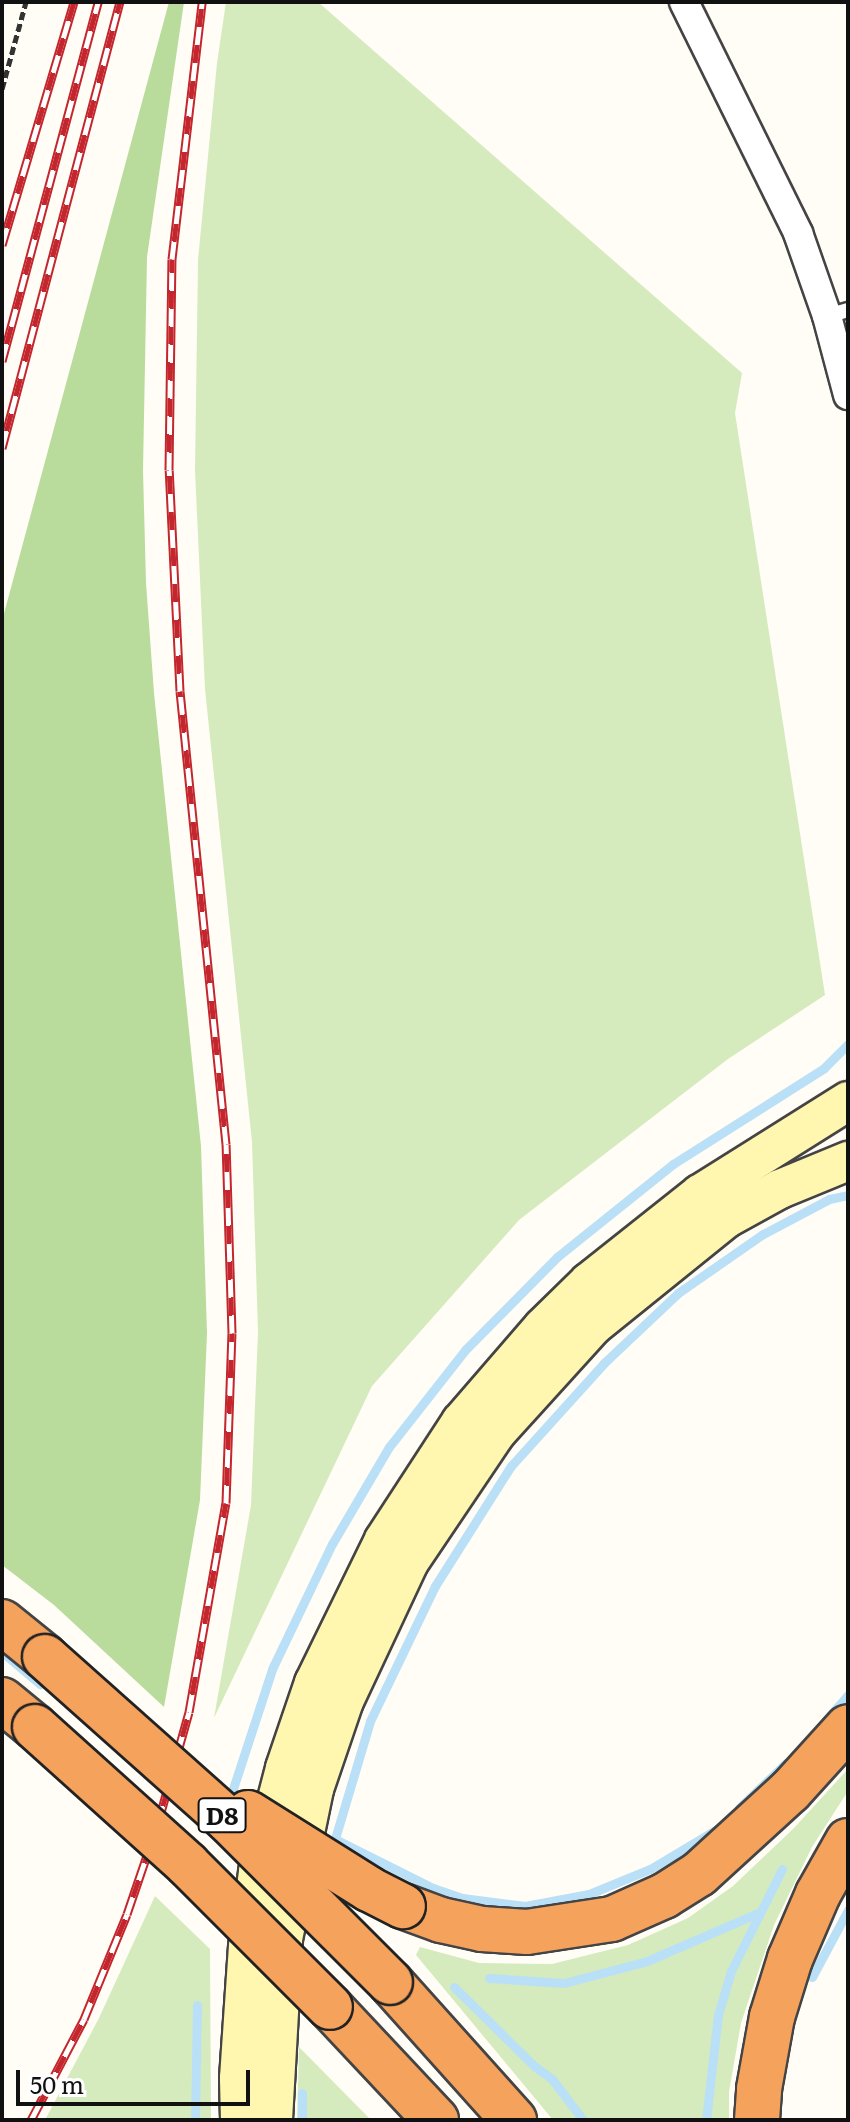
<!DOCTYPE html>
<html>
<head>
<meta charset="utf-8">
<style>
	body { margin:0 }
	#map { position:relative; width:850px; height:2122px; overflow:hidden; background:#fffdf5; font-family:Literata,serif }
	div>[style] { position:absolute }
	.green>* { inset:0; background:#d5ebbd }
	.forest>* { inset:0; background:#b9dc9c }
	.stream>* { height:9px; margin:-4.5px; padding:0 4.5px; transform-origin:4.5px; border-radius:4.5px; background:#b9e0f7 }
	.path>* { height:5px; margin-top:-2.5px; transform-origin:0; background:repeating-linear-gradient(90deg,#333 0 8px,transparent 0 12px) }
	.roads { filter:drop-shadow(2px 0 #444) drop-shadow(-2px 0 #444) drop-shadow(0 2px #444) drop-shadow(0 -2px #444) }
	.service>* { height:14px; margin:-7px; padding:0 7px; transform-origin:7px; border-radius:7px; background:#fff }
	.minor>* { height:28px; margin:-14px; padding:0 14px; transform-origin:14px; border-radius:14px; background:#fff }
	.secondary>* { height:38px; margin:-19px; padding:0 19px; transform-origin:19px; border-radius:19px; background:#fff6b0 }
	.motorway>* { height:44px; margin:-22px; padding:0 22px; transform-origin:22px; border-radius:22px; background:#f5a25d }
	.rail>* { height:9px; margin-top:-4.5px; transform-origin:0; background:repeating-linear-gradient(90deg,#fff 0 18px,#c4262e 0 36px); box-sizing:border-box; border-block:2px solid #c4262e }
	.bridges { filter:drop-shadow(2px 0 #222) drop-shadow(-2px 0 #222) drop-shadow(0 2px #222) drop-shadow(0 -2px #222) }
	.motorway-bridge>* { height:44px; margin:-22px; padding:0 22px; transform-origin:22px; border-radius:22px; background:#f5a25d }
	span { translate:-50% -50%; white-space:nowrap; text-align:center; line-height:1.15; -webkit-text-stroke:8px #fff; paint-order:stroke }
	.shield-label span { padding:2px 6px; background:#fff; border:2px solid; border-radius:6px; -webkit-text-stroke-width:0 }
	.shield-label { font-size:24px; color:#111; font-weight:700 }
	.frame { position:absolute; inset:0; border:4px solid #111; pointer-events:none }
	.scale { position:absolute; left:16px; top:2070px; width:234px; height:36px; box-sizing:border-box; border:4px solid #111; border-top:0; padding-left:10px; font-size:24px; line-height:28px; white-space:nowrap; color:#111; -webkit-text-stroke:6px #fff; paint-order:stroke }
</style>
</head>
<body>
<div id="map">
	<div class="green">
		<div style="clip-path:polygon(226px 2px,318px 2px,742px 373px,735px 413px,825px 995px,728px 1059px,519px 1220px,372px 1386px,214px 1718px,251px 1505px,258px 1332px,252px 1142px,205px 689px,195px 470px,198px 260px,217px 63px)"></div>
		<div style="clip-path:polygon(848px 1769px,848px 1791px,812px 1847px,774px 1925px,741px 2023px,729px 2092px,729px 2120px,553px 2120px,416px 1955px,420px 1947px,479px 1963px,552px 1964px,628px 1945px,688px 1918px,733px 1886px,794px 1828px)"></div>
		<div style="clip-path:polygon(155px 1896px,210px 1949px,211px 2120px,45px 2120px,99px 2018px)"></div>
		<div style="clip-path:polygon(299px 2047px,371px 2120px,297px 2120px)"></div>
	</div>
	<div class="forest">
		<div style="clip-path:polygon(169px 2px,184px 2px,147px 257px,143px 470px,146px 583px,154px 693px,201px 1146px,207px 1333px,200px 1500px,164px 1707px,54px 1605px,2px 1565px,2px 621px)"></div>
	</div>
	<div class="stream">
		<div style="left:2px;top:1652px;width:50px;rotate:40.1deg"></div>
		<div style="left:826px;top:1720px;width:33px;rotate:-49deg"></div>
		<div style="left:228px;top:1804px;width:142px;rotate:-71.9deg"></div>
		<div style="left:272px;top:1669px;width:139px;rotate:-64.4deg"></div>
		<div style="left:332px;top:1544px;width:113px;rotate:-59.6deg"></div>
		<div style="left:389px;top:1447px;width:123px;rotate:-51.9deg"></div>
		<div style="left:465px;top:1350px;width:131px;rotate:-45.3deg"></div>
		<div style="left:557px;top:1257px;width:149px;rotate:-38.7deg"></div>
		<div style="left:673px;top:1164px;width:179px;rotate:-32.4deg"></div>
		<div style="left:824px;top:1068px;width:34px;rotate:-45deg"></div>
		<div style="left:739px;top:1808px;width:65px;rotate:-43.8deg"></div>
		<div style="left:335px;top:1839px;width:110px;rotate:26.6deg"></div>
		<div style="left:433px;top:1888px;width:31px;rotate:19deg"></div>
		<div style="left:462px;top:1898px;width:64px;rotate:7.2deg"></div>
		<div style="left:525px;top:1906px;width:65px;rotate:-10.6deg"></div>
		<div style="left:589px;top:1894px;width:66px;rotate:-22.3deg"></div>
		<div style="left:650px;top:1869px;width:78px;rotate:-30.8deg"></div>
		<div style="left:334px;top:1842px;width:126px;rotate:-73.4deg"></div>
		<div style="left:370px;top:1721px;width:150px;rotate:-64.3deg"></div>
		<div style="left:435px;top:1586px;width:142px;rotate:-57.7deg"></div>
		<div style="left:511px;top:1466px;width:139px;rotate:-47.9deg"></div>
		<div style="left:604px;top:1363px;width:102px;rotate:-43.4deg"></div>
		<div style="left:678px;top:1293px;width:103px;rotate:-34.8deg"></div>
		<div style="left:763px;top:1234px;width:75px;rotate:-27.9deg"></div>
		<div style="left:829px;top:1199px;width:19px;rotate:-12deg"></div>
		<div style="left:812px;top:1977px;width:76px;rotate:-61.8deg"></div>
		<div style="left:489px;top:1978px;width:75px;rotate:3.8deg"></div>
		<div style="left:564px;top:1983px;width:86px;rotate:-14.8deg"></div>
		<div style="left:647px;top:1961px;width:123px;rotate:-23.4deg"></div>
		<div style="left:454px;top:1987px;width:112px;rotate:44.6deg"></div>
		<div style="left:534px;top:2066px;width:22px;rotate:36deg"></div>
		<div style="left:552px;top:2079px;width:51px;rotate:52.9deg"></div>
		<div style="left:195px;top:2120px;width:115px;rotate:-89deg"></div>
		<div style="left:302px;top:2120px;width:27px;rotate:-90deg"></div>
		<div style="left:706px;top:2120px;width:106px;rotate:-83.5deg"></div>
		<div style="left:718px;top:2015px;width:46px;rotate:-73.5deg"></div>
		<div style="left:731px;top:1971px;width:114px;rotate:-63.4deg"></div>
	</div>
	<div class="path">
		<div style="left:2px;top:89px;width:90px;rotate:-74.6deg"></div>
	</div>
	<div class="roads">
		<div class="service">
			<div style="left:827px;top:316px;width:22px;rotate:-16deg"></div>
		</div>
		<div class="minor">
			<div style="left:684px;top:2px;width:258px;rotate:63.7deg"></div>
			<div style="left:798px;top:233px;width:88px;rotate:70.7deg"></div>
			<div style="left:827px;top:316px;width:82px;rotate:75.1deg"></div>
		</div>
		<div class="secondary">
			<div style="left:240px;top:2120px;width:42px;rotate:-91.4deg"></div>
			<div style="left:239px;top:2078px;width:131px;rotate:-86.1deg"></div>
			<div style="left:248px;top:1947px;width:76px;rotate:-82.4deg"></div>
			<div style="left:258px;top:1872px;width:107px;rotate:-75.4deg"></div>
			<div style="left:285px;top:1768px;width:90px;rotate:-71.2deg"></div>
			<div style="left:314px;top:1683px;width:159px;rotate:-63.9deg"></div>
			<div style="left:384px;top:1540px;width:141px;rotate:-56.9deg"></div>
			<div style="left:461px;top:1422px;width:125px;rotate:-49.2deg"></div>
			<div style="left:543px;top:1327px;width:64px;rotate:-44.4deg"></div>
			<div style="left:589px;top:1282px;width:142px;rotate:-38.4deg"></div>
			<div style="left:700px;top:1194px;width:175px;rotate:-32.1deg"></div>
			<div style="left:273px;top:2120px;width:181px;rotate:-86.8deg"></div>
			<div style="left:283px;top:1939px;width:153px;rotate:-78.3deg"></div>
			<div style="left:314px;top:1789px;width:93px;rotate:-71.2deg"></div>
			<div style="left:344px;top:1701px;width:153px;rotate:-64.9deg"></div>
			<div style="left:409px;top:1562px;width:156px;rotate:-56deg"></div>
			<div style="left:496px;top:1433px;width:144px;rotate:-47.8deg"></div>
			<div style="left:593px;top:1326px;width:172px;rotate:-38.9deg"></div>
			<div style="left:727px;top:1218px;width:60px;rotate:-28.7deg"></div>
			<div style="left:780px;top:1189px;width:74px;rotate:-22.4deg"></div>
		</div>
		<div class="motorway">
			<div style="left:2px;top:1622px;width:55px;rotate:39.1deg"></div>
			<div style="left:2px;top:1700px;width:43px;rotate:39.3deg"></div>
			<div style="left:403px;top:1906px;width:40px;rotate:20.2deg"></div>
			<div style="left:441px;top:1920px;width:42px;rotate:12.4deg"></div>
			<div style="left:482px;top:1929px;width:45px;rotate:3.8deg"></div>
			<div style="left:527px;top:1932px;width:86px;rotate:-8.7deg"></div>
			<div style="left:612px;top:1919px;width:57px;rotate:-23.9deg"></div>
			<div style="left:664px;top:1896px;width:41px;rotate:-32.2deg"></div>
			<div style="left:699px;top:1874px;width:123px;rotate:-42.4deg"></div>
			<div style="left:790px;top:1791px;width:86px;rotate:-47.8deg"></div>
			<div style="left:390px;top:1982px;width:186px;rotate:48.1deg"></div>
			<div style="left:330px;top:2007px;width:155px;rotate:46.8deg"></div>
			<div style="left:757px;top:2120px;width:31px;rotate:-86deg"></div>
			<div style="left:759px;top:2089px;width:73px;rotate:-79.8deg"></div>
			<div style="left:772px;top:2017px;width:61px;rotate:-72.8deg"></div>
			<div style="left:790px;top:1959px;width:71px;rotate:-66.7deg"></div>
			<div style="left:818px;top:1894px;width:61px;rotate:-60.5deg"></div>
		</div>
	</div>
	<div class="rail">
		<div style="left:2px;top:245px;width:253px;rotate:-73.5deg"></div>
		<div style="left:2px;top:361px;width:372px;rotate:-75deg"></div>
		<div style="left:2px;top:448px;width:461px;rotate:-75.2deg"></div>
		<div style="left:31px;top:2120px;width:114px;rotate:-62.3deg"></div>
		<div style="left:84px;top:2019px;width:113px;rotate:-67.7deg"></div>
		<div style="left:127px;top:1914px;width:96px;rotate:-71.2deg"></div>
		<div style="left:158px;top:1823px;width:115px;rotate:-74.4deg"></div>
		<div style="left:189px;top:1712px;width:212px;rotate:-80deg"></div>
		<div style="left:226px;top:1503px;width:170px;rotate:-88deg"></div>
		<div style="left:232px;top:1333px;width:189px;rotate:-91.8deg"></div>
		<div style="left:226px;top:1144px;width:455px;rotate:-95.8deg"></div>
		<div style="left:180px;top:691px;width:221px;rotate:-92.8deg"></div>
		<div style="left:169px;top:470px;width:211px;rotate:-89.2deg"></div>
		<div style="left:172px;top:259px;width:259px;rotate:-83.3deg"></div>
	</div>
	<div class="bridges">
		<div class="motorway-bridge">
			<div style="left:45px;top:1657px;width:245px;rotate:41.7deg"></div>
			<div style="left:228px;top:1820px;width:229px;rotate:45deg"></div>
			<div style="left:35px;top:1727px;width:205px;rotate:42deg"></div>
			<div style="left:187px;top:1864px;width:202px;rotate:45deg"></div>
			<div style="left:248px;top:1813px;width:143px;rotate:32.1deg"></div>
			<div style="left:369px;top:1889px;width:38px;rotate:27deg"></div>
		</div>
	</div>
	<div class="shield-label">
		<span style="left:222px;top:1815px">D8</span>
	</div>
	<div class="frame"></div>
	<div class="scale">50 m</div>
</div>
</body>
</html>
